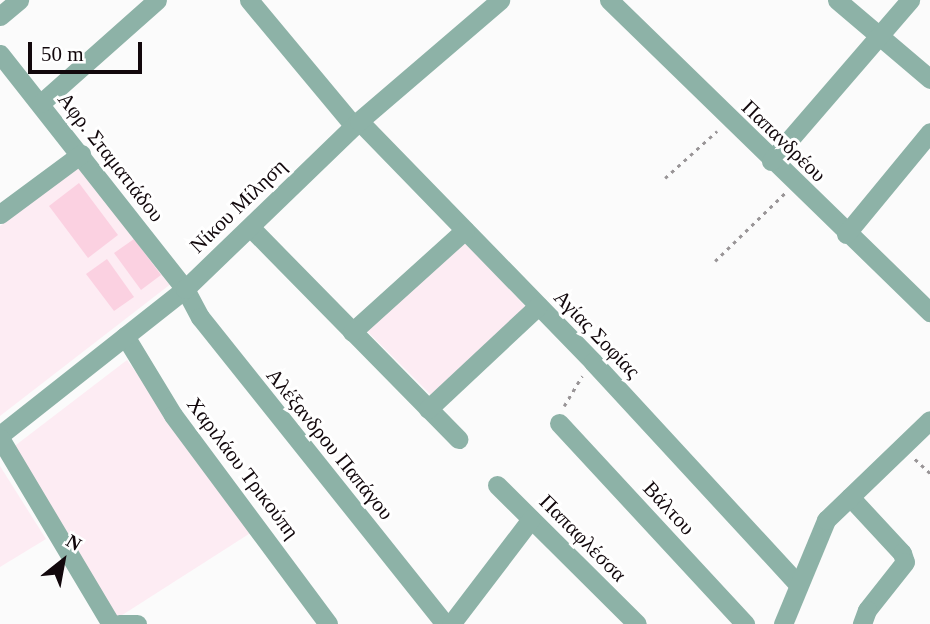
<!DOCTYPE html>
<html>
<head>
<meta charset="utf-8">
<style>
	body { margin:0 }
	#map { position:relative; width:930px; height:624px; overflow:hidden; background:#fbfbfb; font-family:"Times New Roman",serif }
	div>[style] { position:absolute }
	.built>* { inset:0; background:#fdecf3 }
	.green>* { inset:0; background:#fbd1e1 }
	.path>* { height:2.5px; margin-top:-1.25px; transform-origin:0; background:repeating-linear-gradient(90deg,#999597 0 3.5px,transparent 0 8.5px) }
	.minor>* { height:19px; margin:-9.5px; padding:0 9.5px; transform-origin:9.5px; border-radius:9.5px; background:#8db2a7 }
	span { translate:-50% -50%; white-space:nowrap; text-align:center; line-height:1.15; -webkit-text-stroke:6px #fff; paint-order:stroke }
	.street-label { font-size:21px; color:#12080c }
	.north { position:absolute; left:28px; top:526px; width:70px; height:70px; -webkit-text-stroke:5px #fff; paint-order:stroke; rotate:31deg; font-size:19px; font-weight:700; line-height:28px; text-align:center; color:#12080c }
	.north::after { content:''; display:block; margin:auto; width:24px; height:32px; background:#12080c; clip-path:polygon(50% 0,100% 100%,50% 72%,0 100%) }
	.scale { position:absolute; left:28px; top:42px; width:114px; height:32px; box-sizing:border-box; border:4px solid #12080c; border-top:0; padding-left:9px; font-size:21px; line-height:24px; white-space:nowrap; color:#12080c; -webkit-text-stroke:5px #fff; paint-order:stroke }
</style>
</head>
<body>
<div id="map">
	<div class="built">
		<div style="clip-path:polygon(79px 166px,172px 283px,0 416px,0 226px)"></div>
		<div style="clip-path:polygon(463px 240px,527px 308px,432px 396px,365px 329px)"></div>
		<div style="clip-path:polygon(127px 360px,252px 532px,116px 619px,12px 448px)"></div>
		<div style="clip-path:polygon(0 466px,46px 539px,0 567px)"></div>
	</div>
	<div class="green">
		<div style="clip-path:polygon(79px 183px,118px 235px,88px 258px,49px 206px)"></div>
		<div style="clip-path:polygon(134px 239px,161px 275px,141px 290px,114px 253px)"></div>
		<div style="clip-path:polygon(107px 259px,134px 297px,114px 311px,86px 274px)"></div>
	</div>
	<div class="path">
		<div style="left:665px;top:178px;width:70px;rotate:-42.1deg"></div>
		<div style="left:715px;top:261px;width:98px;rotate:-44.2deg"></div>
		<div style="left:564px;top:406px;width:35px;rotate:-59deg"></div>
		<div style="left:915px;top:459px;width:21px;rotate:43deg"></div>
	</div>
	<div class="minor">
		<div style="left:249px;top:0;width:164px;rotate:50.2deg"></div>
		<div style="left:609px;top:0;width:448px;rotate:44.2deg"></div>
		<div style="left:837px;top:0;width:122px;rotate:40.3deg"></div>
		<div style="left:0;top:16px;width:25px;rotate:-40deg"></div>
		<div style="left:0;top:54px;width:299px;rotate:51.8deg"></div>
		<div style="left:185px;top:289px;width:32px;rotate:62deg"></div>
		<div style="left:200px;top:317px;width:393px;rotate:51.4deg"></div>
		<div style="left:41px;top:103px;width:155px;rotate:-41.6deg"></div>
		<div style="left:359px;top:121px;width:336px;rotate:45.8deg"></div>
		<div style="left:593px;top:362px;width:302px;rotate:47.3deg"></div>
		<div style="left:771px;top:161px;width:213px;rotate:-49.2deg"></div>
		<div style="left:0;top:214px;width:101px;rotate:-36.5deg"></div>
		<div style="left:251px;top:228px;width:296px;rotate:45.5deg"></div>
		<div style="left:846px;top:234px;width:132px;rotate:-50.5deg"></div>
		<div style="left:352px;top:332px;width:152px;rotate:-42.1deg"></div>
		<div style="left:125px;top:336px;width:92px;rotate:58.7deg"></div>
		<div style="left:173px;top:415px;width:260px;rotate:53.4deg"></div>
		<div style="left:428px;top:409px;width:151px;rotate:-43.1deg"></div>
		<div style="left:559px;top:423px;width:274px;rotate:47.2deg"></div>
		<div style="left:0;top:435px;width:236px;rotate:-38.3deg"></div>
		<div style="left:185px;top:289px;width:242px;rotate:-44deg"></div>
		<div style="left:359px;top:121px;width:186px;rotate:-40.6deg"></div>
		<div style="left:0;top:438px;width:217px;rotate:59.2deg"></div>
		<div style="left:497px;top:485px;width:197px;rotate:44.8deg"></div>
		<div style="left:850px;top:497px;width:76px;rotate:47.1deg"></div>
		<div style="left:902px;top:553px;width:9px;rotate:72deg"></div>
		<div style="left:905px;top:562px;width:61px;rotate:128.4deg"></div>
		<div style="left:867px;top:610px;width:15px;rotate:110deg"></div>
		<div style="left:119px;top:624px;width:18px"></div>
		<div style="left:451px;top:624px;width:132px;rotate:-52.7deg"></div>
		<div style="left:783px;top:624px;width:113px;rotate:-67.5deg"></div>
		<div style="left:826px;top:520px;width:144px;rotate:-43.9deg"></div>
	</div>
	<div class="street-label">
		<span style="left:784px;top:141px;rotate:44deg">Παπανδρέου</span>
		<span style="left:111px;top:157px;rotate:52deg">Αφρ. Σταματιάδου</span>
		<span style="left:238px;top:206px;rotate:-44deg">Νίκου Μίληση</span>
		<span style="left:597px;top:334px;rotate:46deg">Αγίας Σοφίας</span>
		<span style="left:330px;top:444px;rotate:51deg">Αλέξανδρου Παπάγου</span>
		<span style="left:243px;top:468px;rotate:53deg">Χαριλάου Τρικούπη</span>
		<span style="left:669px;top:508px;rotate:47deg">Βάλτου</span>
		<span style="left:583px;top:538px;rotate:45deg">Παπαφλέσσα</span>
	</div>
	<div class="north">N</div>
	<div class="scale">50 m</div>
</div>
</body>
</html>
